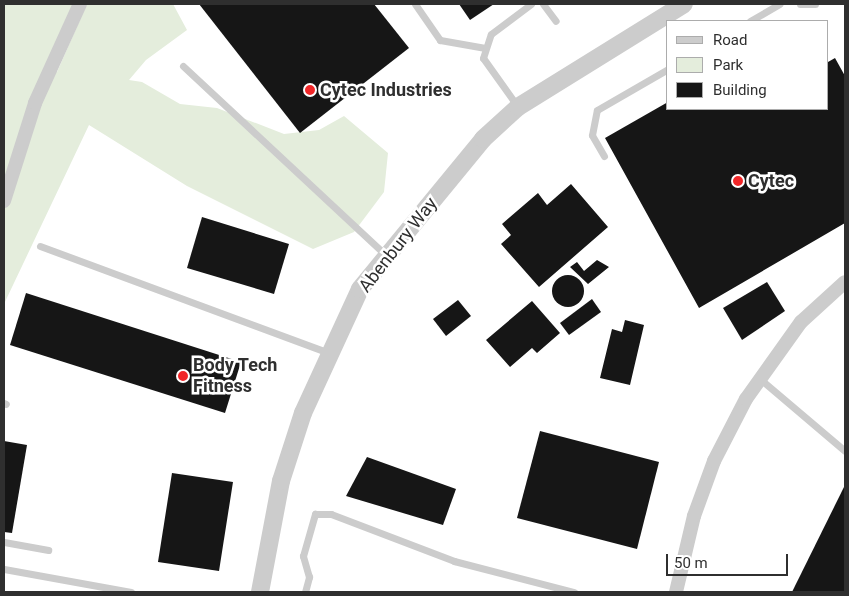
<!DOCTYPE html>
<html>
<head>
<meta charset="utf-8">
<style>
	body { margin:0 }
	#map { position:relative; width:849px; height:596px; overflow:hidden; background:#fff; font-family:Roboto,sans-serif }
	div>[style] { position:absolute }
	.green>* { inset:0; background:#e4eddc }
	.building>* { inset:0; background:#161616 }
	.round { border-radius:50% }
	.service>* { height:7px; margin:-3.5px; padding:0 3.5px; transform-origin:3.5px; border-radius:3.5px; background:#ccc }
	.minor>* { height:14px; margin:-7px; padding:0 7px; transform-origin:7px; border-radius:7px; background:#ccc }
	.tertiary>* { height:18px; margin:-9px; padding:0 9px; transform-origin:9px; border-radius:9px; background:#ccc }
	.dots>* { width:14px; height:14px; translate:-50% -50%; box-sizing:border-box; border:2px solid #fff; border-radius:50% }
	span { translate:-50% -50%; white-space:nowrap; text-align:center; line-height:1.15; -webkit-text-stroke:5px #fff; paint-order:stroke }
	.poi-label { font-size:18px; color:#2f2f2f; font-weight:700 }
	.left { translate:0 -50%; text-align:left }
	.street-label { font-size:18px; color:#2f2f2f }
	.frame { position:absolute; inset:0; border:5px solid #2f2f2f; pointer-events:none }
	.legend { position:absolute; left:666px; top:20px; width:162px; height:90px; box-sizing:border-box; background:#fff; border:1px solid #acacac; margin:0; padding:6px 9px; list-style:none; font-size:15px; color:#2f2f2f }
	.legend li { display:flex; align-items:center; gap:10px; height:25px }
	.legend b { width:25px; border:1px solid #acacac }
	.scale { position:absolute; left:666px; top:554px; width:122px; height:22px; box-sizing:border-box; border:2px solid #2f2f2f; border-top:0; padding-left:6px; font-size:15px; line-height:18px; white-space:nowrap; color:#2f2f2f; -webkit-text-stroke:4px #fff; paint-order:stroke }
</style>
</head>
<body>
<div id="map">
	<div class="green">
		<div style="clip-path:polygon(4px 4px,75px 4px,46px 66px,57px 72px,87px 4px,173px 4px,187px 30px,146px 60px,129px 80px,142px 82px,180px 104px,217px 108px,284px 134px,319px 130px,344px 116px,388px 153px,384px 192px,354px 232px,313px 249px,187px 186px,89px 125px,4px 304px)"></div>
	</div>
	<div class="building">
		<div style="clip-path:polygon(199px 4px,374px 4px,409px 48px,300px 133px)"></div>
		<div style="clip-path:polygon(459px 4px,494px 4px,470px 20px)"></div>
		<div style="clip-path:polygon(835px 58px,845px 76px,845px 223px,699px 308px,605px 138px,668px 102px,668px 109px,828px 109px,828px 62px)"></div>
		<div style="clip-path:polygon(571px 184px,608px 227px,539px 287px,501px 244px,511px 235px,502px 224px,538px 193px,547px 205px)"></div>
		<div style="clip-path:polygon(202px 217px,289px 244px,274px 294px,187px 268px)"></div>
		<div style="clip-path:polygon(597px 260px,609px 267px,588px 284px,570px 267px,577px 262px,584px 271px)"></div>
		<div class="round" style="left:552px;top:275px;width:32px;height:32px"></div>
		<div style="clip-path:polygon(767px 282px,785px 311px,742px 340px,723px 308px)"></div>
		<div style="clip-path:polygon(26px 293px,241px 362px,225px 413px,10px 345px)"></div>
		<div style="clip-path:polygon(592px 299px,601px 312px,569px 335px,560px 323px)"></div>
		<div style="clip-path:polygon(458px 300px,471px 316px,446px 336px,433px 319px)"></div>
		<div style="clip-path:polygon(532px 301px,560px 333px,537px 353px,532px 348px,510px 367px,486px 340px)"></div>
		<div style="clip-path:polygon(625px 320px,644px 325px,630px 385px,600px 378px,612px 329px,622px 332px)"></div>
		<div style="clip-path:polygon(540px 431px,659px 462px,637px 549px,517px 518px)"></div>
		<div style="clip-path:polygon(4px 441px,27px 445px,12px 533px,4px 532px)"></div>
		<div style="clip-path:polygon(367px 457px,456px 489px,443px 525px,346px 496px)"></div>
		<div style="clip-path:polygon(172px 473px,233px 482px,219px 571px,158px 562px)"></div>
		<div style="clip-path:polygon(845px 485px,845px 592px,792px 592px)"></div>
	</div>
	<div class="service">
		<div style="left:415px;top:4px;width:44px;rotate:55.2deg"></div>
		<div style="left:440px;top:40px;width:46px;rotate:10.1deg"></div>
		<div style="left:543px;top:4px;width:21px;rotate:53deg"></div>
		<div style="left:800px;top:4px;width:15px"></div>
		<div style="left:750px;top:21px;width:34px;rotate:-30deg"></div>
		<div style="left:183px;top:66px;width:279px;rotate:43deg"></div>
		<div style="left:518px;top:107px;width:60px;rotate:-125.5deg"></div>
		<div style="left:483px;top:58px;width:25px;rotate:-72deg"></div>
		<div style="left:491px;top:34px;width:50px;rotate:-36.9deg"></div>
		<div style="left:604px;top:156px;width:24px;rotate:-120deg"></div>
		<div style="left:592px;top:135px;width:25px;rotate:-79deg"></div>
		<div style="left:597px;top:110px;width:82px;rotate:-30deg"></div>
		<div style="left:40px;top:246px;width:308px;rotate:20.3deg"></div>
		<div style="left:760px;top:379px;width:111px;rotate:40.3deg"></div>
		<div style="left:4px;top:403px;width:2px;rotate:27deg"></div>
		<div style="left:4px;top:542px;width:45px;rotate:10.3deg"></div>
		<div style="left:4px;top:569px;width:129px;rotate:10.3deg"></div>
		<div style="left:305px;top:592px;width:16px;rotate:-75deg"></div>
		<div style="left:309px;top:577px;width:22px;rotate:-106deg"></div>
		<div style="left:303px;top:556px;width:44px;rotate:-74.1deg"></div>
		<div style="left:315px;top:514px;width:16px"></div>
		<div style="left:331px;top:514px;width:132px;rotate:20.9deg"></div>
		<div style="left:454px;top:561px;width:124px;rotate:14.5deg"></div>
	</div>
	<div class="minor">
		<div style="left:4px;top:201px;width:103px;rotate:-72.4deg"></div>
		<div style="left:35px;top:103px;width:109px;rotate:-65.6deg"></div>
		<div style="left:676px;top:592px;width:78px;rotate:-76.7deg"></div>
		<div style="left:694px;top:516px;width:59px;rotate:-70deg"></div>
		<div style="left:714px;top:461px;width:70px;rotate:-62.7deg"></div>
		<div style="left:746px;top:399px;width:95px;rotate:-54.5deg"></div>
		<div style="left:801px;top:322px;width:59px;rotate:-42.3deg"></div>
	</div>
	<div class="tertiary">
		<div style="left:260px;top:592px;width:113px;rotate:-79.3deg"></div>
		<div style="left:281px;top:481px;width:71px;rotate:-72.1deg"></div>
		<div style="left:303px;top:413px;width:136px;rotate:-65.3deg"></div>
		<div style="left:360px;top:289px;width:194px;rotate:-50.6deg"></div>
		<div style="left:483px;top:139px;width:47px;rotate:-42.4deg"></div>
		<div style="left:518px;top:107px;width:195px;rotate:-31.8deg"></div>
	</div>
	<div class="dots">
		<div style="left:310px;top:90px;background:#f12628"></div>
		<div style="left:738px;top:181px;background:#f12628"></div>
		<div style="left:183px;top:376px;background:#f12628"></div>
	</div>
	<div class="poi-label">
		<span class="left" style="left:320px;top:90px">Cytec Industries</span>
		<span class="left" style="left:748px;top:181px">Cytec</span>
		<span class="left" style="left:193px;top:376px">Body Tech<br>Fitness</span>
	</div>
	<div class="street-label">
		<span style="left:398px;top:245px;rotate:-52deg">Abenbury Way</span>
	</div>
	<div class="frame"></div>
	<ul class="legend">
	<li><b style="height:6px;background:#ccc"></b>Road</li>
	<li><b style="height:14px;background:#e4eddc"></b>Park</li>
	<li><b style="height:14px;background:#161616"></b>Building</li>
	</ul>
	<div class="scale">50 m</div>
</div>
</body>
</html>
